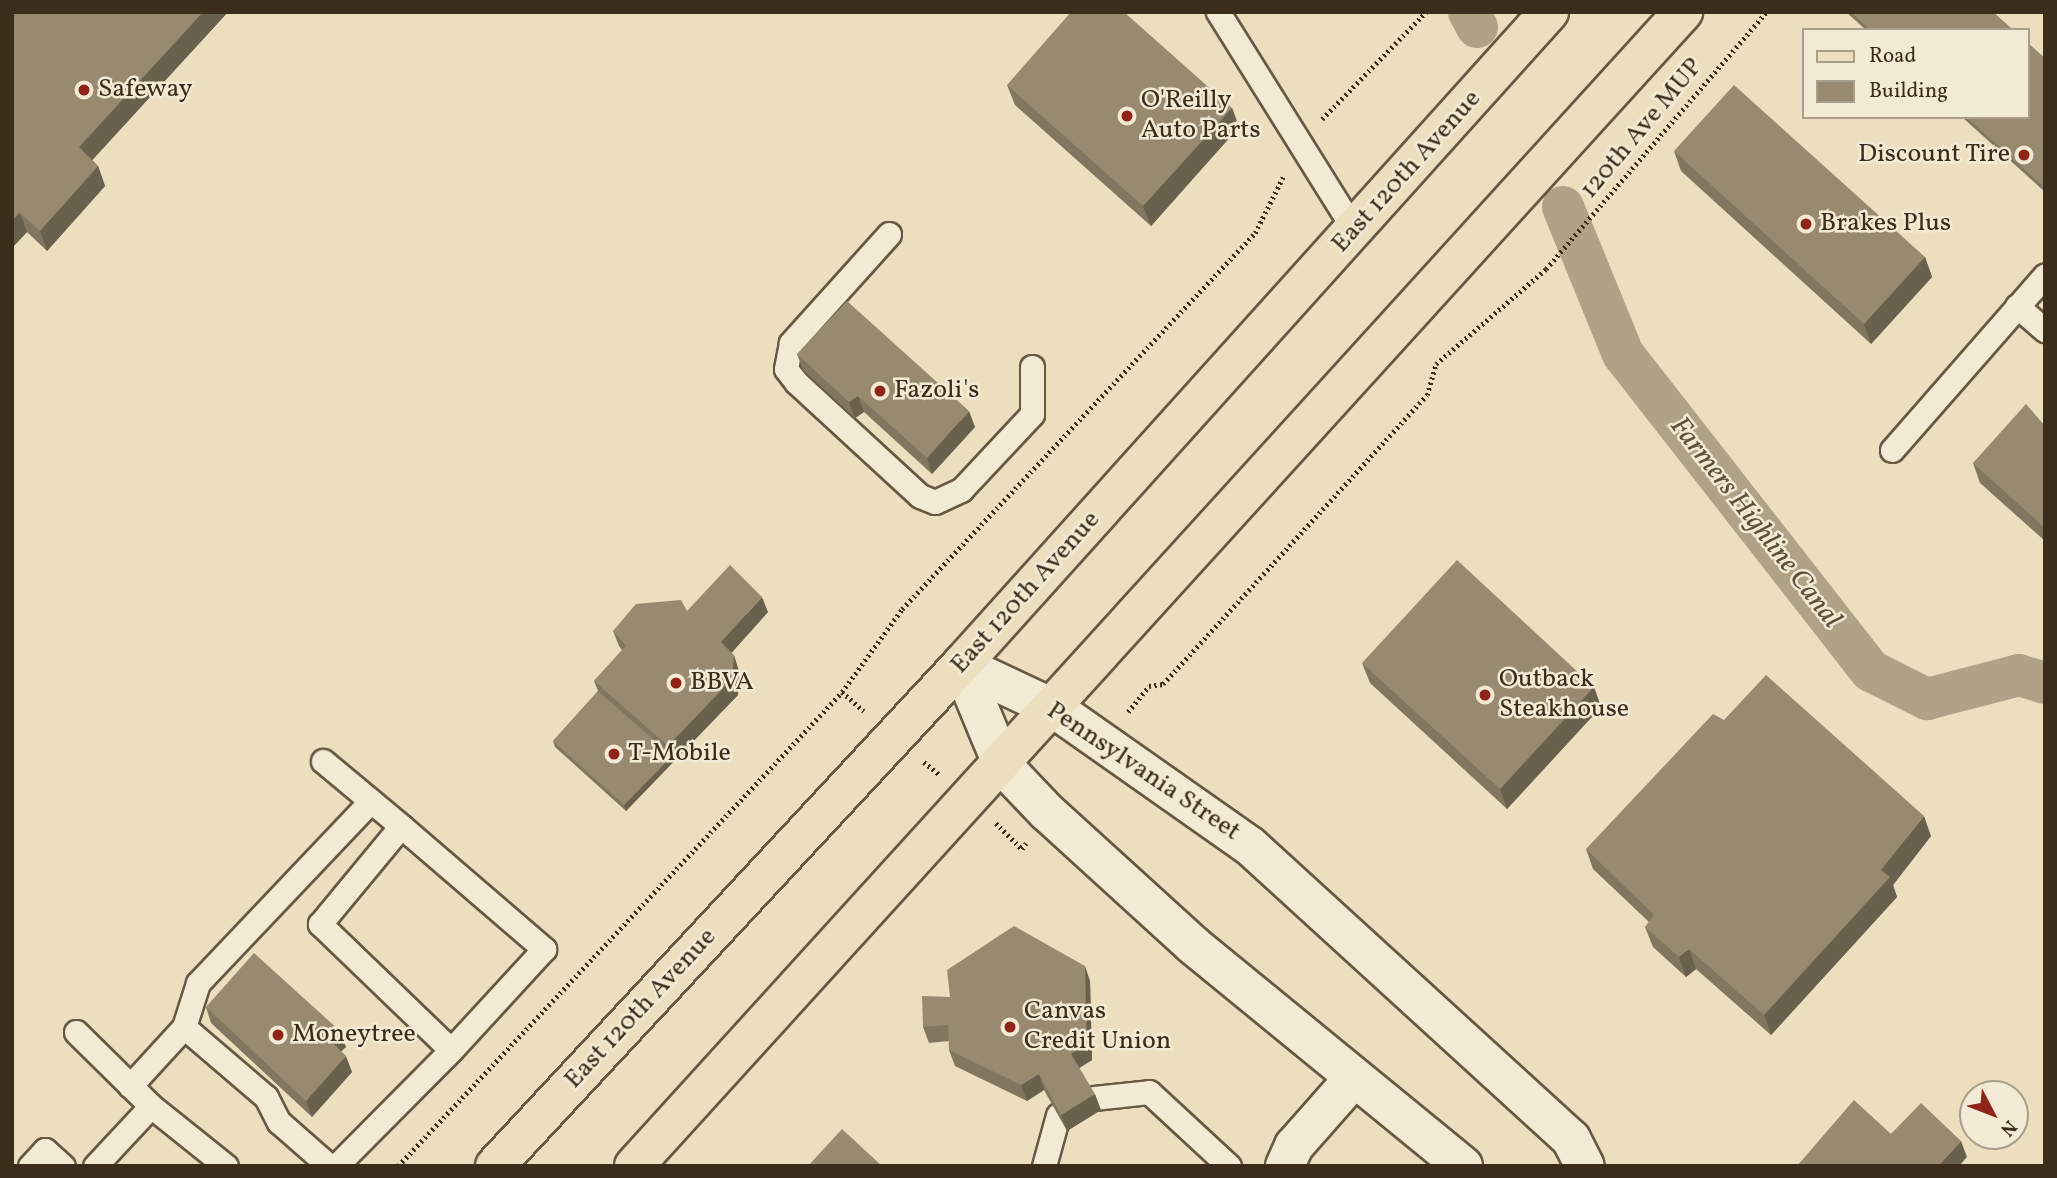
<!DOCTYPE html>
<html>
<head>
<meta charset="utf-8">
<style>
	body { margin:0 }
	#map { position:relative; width:2057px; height:1178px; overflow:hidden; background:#eddebf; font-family:Vollkorn,serif }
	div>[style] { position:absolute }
	.canal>* { height:42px; margin:-21px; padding:0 21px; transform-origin:21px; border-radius:21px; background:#b0a187 }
	.path>* { height:4.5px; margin-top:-2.25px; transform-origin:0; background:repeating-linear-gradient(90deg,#3b2c1b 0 2px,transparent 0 5.5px) }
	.roads { filter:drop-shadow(2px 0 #685844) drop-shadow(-2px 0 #685844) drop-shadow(0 2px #685844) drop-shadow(0 -2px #685844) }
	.lane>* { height:23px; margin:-11.5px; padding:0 11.5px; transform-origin:11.5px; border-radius:11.5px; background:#f3ead5 }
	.street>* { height:38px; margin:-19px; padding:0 19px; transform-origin:19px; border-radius:19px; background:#f3ead5 }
	.primary>* { height:38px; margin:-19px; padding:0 19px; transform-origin:19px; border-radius:19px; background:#eddebf }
	.wall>* { inset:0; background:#837660 }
	.shaded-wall>* { inset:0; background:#6a604e }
	.building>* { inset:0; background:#988970 }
	.dots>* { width:19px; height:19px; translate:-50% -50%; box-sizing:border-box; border:4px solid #f3ead5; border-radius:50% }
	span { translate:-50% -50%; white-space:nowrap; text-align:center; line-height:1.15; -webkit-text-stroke:5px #f3ead5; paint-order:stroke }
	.poi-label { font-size:26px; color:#3b2c1b }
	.left { translate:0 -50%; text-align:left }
	.right { translate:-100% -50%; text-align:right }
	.street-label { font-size:26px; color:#3b2c1b }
	.water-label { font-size:28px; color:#5e4f3b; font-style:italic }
	.frame { position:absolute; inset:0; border:14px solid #3b2c1b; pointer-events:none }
	.legend { position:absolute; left:1802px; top:28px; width:228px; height:91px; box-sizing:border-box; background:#f3ead5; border:2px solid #a99e8b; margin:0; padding:9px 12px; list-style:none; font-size:21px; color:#3b2c1b }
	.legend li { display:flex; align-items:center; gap:14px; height:35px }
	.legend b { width:35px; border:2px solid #a99e8b }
	.north { position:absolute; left:1959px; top:1080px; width:70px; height:70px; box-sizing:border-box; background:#f3ead5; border:2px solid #a99e8b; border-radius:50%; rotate:132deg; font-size:19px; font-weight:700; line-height:28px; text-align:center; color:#3b2c1b }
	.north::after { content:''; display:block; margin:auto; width:24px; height:32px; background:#8f2418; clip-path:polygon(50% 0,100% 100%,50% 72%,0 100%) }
</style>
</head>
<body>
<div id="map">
	<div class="canal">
		<div style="left:1469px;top:12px;width:17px;rotate:62deg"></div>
		<div style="left:1563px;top:207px;width:159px;rotate:67.8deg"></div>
		<div style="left:1623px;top:354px;width:402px;rotate:52deg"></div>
		<div style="left:1871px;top:671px;width:63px;rotate:26.6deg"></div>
		<div style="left:1927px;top:699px;width:95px;rotate:-14.6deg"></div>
		<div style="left:2019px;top:675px;width:27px;rotate:17deg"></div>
	</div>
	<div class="path">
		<div style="left:1322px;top:119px;width:149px;rotate:-45.8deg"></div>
		<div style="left:842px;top:692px;width:102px;rotate:-54.1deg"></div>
		<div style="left:902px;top:609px;width:516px;rotate:-46.81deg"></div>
		<div style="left:1255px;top:233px;width:65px;rotate:-63.4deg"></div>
		<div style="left:1128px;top:712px;width:33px;rotate:-51deg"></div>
		<div style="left:1149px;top:686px;width:14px;rotate:-8deg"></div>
		<div style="left:1163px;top:684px;width:391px;rotate:-47.6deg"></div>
		<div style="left:1427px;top:395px;width:32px;rotate:-74deg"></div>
		<div style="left:1436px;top:364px;width:145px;rotate:-40.8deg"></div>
		<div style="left:1546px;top:269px;width:338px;rotate:-49.4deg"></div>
		<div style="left:924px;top:762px;width:19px;rotate:39deg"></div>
		<div style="left:996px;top:823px;width:37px;rotate:45deg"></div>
		<div style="left:1022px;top:849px;width:7px;rotate:-56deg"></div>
		<div style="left:398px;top:1166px;width:649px;rotate:-46.87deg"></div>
		<div style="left:842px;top:692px;width:29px;rotate:41deg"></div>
	</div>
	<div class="roads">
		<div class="lane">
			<div style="left:1218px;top:12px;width:258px;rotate:58deg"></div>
			<div style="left:889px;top:234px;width:147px;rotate:132deg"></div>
			<div style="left:791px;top:343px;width:26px;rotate:101deg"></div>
			<div style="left:786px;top:369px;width:16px;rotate:52deg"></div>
			<div style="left:796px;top:382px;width:168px;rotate:42.6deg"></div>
			<div style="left:920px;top:496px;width:16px;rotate:22deg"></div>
			<div style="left:935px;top:502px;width:29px;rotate:-25deg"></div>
			<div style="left:961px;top:490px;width:104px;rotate:-46.9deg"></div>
			<div style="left:1032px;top:414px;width:47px;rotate:-90deg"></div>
			<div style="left:2017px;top:306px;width:37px;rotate:41deg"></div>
			<div style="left:1892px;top:450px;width:232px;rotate:-48.8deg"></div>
			<div style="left:323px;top:761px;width:102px;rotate:39.8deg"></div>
			<div style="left:401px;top:826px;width:189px;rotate:40.7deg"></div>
			<div style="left:544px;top:949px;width:137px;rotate:132.6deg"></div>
			<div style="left:451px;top:1050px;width:182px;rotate:-136.1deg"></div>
			<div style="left:320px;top:924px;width:127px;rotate:-50.4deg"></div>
			<div style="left:184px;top:1027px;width:108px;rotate:40.5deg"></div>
			<div style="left:266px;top:1097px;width:28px;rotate:63deg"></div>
			<div style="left:279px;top:1122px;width:67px;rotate:41.3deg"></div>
			<div style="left:76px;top:1032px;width:105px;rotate:44.6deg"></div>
			<div style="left:151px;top:1106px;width:82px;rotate:133deg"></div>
			<div style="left:130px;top:1086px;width:80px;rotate:-47.5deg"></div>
			<div style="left:184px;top:1027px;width:46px;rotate:-72.3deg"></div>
			<div style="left:198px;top:983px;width:251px;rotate:-46.5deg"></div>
			<div style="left:1094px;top:1098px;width:55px;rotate:-6.2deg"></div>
			<div style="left:1149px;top:1092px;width:109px;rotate:42.8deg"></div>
			<div style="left:151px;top:1106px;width:96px;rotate:38.7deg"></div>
			<div style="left:30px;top:1166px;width:22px;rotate:-47deg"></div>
			<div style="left:45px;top:1150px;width:24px;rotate:42deg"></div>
			<div style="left:336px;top:1166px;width:163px;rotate:-45.2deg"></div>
			<div style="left:1044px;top:1166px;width:53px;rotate:-74.6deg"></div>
		</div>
		<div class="street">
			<div style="left:961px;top:665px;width:104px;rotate:25.1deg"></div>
			<div style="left:1055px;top:709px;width:238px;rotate:35.1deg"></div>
			<div style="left:1250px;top:846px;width:435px;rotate:42.4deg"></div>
			<div style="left:1571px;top:1139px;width:30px;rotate:63deg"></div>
			<div style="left:961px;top:665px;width:109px;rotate:67.4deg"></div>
			<div style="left:1003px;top:766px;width:64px;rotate:46.3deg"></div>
			<div style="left:1047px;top:812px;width:197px;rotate:42.3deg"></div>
			<div style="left:1193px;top:945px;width:349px;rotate:39.3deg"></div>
			<div style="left:1285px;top:1166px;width:22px;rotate:-66deg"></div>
			<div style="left:1294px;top:1146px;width:89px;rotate:-48.6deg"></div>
		</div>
		<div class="primary">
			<div style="left:495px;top:1166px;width:684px;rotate:-47.07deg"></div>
			<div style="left:961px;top:665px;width:879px;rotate:-48deg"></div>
			<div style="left:634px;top:1166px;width:1560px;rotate:-47.73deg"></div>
		</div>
	</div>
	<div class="wall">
		<div style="clip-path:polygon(12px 12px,228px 12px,92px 160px,98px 166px,105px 186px,47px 251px,27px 232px,12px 248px)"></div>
		<div style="clip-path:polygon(1846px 12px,1993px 12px,2013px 30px,1866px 30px)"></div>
		<div style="clip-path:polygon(2045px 58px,2045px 192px,1962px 117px,2027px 117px)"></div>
		<div style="clip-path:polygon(1007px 85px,1232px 108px,1239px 127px,1151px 226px,1015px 105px)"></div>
		<div style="clip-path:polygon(1674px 151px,1925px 257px,1932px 277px,1871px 344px,1681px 171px)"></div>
		<div style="clip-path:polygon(797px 354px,975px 427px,932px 474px,864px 412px,855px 418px,803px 370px)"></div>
		<div style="clip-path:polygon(2045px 426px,2045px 541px,1980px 483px,1973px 463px)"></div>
		<div style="clip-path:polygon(768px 612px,731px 653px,739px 671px,738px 695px,626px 811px,555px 747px,553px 741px,598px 691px,594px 681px,622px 650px,619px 646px,613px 631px)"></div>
		<div style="clip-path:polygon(1362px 663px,1594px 687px,1601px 707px,1507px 809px,1370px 683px)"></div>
		<div style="clip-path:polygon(1931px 836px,1893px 885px,1897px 897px,1771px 1035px,1696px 969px,1686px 977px,1653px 947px,1645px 927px,1649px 922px,1593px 869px,1586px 849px)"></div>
		<div style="clip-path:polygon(1090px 981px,1092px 1060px,1079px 1068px,1101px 1110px,1067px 1131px,1044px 1090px,1027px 1101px,955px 1066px,949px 1050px,949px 1041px,929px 1043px,923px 1027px,950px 997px)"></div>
		<div style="clip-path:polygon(206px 1007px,346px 1047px,341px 1051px,352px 1072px,312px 1117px,211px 1023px)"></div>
	</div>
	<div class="shaded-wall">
		<div style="clip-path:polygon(203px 12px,228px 12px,86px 167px,79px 147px)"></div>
		<div style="clip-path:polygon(1232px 108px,1239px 127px,1151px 226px,1143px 206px)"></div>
		<div style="clip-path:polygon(98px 166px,105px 186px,47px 251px,40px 231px)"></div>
		<div style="clip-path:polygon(20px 213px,27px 232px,12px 248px,12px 220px)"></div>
		<div style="clip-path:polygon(1925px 257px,1932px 277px,1871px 344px,1864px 324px)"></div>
		<div style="clip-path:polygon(858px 396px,864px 412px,855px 418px,849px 402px)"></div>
		<div style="clip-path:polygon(969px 411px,975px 427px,932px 474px,927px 458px)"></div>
		<div style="clip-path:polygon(762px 597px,768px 612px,727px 658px,721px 642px)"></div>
		<div style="clip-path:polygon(734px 655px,739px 671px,738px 695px,626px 811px,624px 805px,672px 756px,668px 746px)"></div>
		<div style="clip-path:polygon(1594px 687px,1601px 707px,1507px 809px,1500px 789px)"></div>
		<div style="clip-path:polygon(1924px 816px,1931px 836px,1893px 885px,1897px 897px,1771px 1035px,1764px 1015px)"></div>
		<div style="clip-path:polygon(1689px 949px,1696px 969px,1686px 977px,1679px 957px)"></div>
		<div style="clip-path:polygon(1085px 966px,1090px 981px,1092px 1060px,1076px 1070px,1071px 1054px)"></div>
		<div style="clip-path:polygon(340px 1031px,346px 1047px,336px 1056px,330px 1040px)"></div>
		<div style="clip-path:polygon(346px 1056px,352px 1072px,312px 1117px,306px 1101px)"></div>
		<div style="clip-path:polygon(1039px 1074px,1044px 1090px,1027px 1101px,1021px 1085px)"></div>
		<div style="clip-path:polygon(1095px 1094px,1101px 1110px,1067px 1131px,1061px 1115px)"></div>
		<div style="clip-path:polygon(1961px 1141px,1967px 1157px,1959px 1166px,1938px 1166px)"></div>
	</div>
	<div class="building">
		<div style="clip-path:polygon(12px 12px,203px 12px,79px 147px,98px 166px,40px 231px,20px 213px,12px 220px)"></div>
		<div style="clip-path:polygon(1071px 12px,1124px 12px,1232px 108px,1143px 206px,1007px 85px)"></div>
		<div style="clip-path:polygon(1851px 12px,1993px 12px,2013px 30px,1870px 30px)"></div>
		<div style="clip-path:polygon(2027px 42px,2045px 58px,2045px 188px,1966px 117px,2027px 117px)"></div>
		<div style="clip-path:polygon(1734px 85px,1925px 257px,1864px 324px,1674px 151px)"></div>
		<div style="clip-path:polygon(847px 301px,969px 411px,927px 458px,858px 396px,849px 402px,797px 354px)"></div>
		<div style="clip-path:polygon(2026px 404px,2045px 426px,2045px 528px,1973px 463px)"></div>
		<div style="clip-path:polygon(1457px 560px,1594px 687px,1500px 789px,1362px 663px)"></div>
		<div style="clip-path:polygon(730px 565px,762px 597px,721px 642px,734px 655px,732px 679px,668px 746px,594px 681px,626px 646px,613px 631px,636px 604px,681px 600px,687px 611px)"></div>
		<div style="clip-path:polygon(1766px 675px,1924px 816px,1881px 870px,1890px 877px,1764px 1015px,1689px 949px,1679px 957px,1645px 927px,1654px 915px,1586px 849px,1713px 714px,1724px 720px)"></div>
		<div style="clip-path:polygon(598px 691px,672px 756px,624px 805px,553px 741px)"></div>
		<div style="clip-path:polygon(1014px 926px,1085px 966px,1087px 1044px,1071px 1054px,1095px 1094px,1061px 1115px,1039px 1074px,1021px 1085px,949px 1050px,948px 1025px,923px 1027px,922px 996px,950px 997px,947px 970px)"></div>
		<div style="clip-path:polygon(254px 953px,340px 1031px,330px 1040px,346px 1056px,306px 1101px,206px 1007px)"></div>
		<div style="clip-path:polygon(1854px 1100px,1891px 1134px,1921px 1103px,1961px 1141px,1938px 1166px,1797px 1166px)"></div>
		<div style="clip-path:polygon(842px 1129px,882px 1166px,808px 1166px)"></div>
	</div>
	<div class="dots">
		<div style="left:84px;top:90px;background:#8f2418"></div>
		<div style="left:1127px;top:116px;background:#8f2418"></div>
		<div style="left:2024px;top:155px;background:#8f2418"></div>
		<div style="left:1806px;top:224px;background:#8f2418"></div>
		<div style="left:880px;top:391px;background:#8f2418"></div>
		<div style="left:676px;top:683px;background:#8f2418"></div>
		<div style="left:1485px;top:695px;background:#8f2418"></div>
		<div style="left:614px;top:754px;background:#8f2418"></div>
		<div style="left:1010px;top:1027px;background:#8f2418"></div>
		<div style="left:278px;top:1035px;background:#8f2418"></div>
	</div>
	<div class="poi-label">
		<span class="left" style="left:98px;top:90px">Safeway</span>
		<span class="left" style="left:1141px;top:116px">O'Reilly<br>Auto Parts</span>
		<span class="right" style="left:2010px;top:155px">Discount Tire</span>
		<span class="left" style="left:1820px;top:224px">Brakes Plus</span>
		<span class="left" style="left:894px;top:391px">Fazoli's</span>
		<span class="left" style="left:1499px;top:695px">Outback<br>Steakhouse</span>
		<span class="left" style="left:690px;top:683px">BBVA</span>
		<span class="left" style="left:628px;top:754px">T-Mobile</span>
		<span class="left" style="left:1024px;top:1027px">Canvas<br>Credit Union</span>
		<span class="left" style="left:292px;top:1035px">Moneytree</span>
	</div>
	<div class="street-label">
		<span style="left:1642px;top:129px;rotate:-50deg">120th Ave MUP</span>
		<span style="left:1407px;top:172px;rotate:-48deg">East 120th Avenue</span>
		<span style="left:1026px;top:593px;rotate:-48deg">East 120th Avenue</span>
		<span style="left:1143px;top:772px;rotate:34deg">Pennsylvania Street</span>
		<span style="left:641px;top:1009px;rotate:-47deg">East 120th Avenue</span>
	</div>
	<div class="water-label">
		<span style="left:1755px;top:523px;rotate:52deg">Farmers Highline Canal</span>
	</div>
	<div class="frame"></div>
	<ul class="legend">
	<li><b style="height:9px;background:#eddebf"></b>Road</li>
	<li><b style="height:19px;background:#988970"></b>Building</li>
	</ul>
	<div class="north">N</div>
</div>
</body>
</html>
